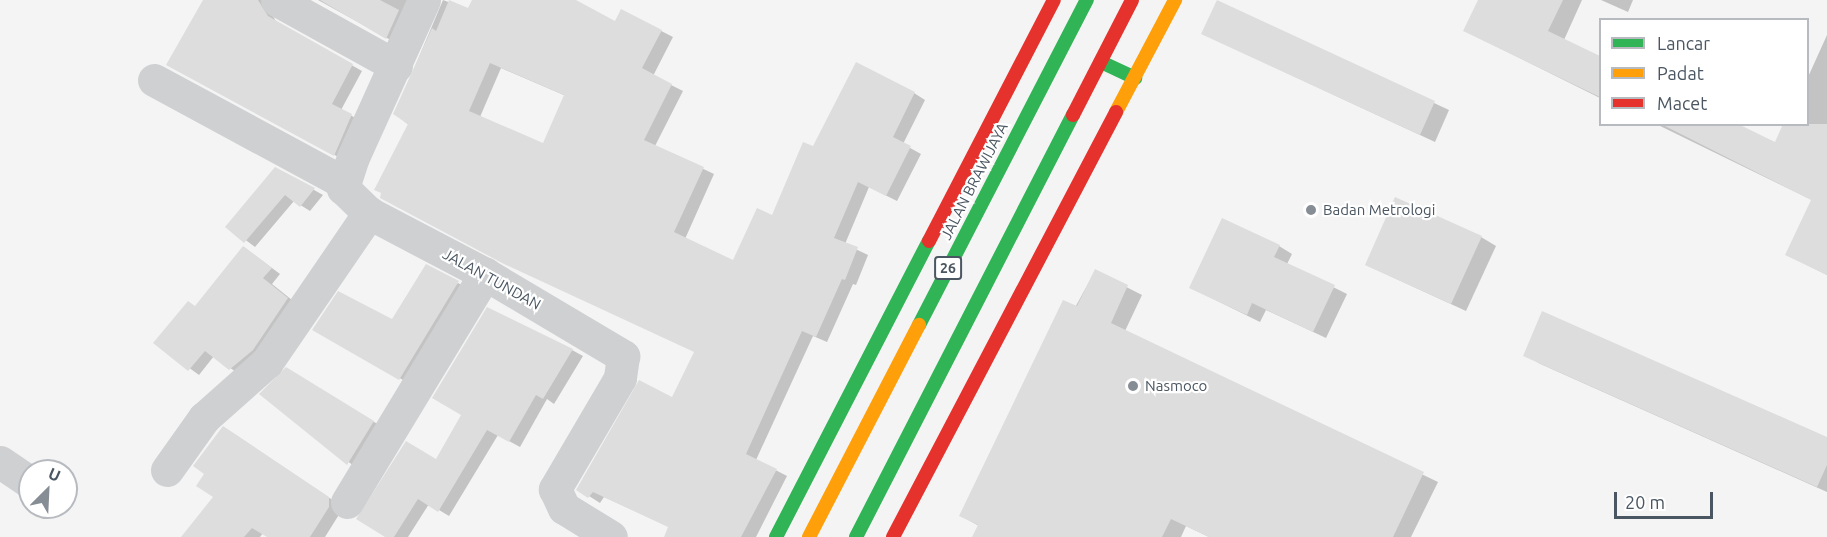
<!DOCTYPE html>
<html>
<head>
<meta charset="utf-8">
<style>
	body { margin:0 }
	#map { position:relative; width:1827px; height:537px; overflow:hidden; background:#f4f4f4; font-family:Ubuntu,sans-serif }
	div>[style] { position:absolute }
	.shadow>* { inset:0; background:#0003 }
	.building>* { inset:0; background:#ddddde }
	.street>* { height:33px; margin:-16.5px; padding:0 16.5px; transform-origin:16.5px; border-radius:16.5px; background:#ced0d2 }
	.fast>* { height:14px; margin:-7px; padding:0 7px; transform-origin:7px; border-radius:7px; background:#30b455 }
	.slow>* { height:14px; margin:-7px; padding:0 7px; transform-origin:7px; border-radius:7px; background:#ff9f0a }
	.jam>* { height:14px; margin:-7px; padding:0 7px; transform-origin:7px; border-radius:7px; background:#e5322d }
	.dots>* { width:16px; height:16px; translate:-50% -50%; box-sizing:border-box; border:3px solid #fff; border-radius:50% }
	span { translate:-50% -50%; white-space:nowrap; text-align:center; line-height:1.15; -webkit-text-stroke:4.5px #fff; paint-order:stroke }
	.shield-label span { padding:2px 4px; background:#fff; border:2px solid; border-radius:4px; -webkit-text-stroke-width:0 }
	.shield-label { font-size:14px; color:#4a5661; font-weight:700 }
	.street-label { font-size:15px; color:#4a5661 }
	.poi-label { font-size:15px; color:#4a5661 }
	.left { translate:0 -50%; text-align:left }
	.legend { position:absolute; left:1599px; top:18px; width:210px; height:108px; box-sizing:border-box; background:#fff; border:2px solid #b7bbc0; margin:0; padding:8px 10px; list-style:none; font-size:18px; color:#4a5661 }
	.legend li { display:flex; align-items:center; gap:12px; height:30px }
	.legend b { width:30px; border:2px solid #b7bbc0 }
	.north { position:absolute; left:18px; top:459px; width:60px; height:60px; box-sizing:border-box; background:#fff; border:2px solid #b7bbc0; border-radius:50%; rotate:24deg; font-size:16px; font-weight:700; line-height:24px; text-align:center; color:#4a5661 }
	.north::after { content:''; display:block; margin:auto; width:21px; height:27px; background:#868d94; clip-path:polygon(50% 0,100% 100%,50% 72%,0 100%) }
	.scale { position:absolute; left:1614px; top:492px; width:99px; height:27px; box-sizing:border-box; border:3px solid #4a5661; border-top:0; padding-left:8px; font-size:18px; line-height:21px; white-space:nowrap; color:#4a5661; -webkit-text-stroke:4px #fff; paint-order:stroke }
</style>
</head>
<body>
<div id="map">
	<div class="shadow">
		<div style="clip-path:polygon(207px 0,270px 0,268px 8px,277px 23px,362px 71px,341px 110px,361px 121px,344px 160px,179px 71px)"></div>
		<div style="clip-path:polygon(318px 0,419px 0,396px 43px)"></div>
		<div style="clip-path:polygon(evenodd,443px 0,469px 10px,474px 0,572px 0,616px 23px,622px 11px,673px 37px,653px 76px,683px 91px,655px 146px,714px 174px,685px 239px,734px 262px,773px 217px,813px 147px,914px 93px,925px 100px,903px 144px,921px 154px,897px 201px,869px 187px,845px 244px,868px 255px,856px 285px,853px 284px,827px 342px,813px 336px,756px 460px,787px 476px,756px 537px,665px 537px,670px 527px,604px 497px,600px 503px,578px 489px,673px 399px,695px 352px,395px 114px,443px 0,501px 68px,566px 96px,544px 145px,480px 117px,501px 68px)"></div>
		<div style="clip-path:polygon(1480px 0,1582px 0,1564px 40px,1600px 58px,1600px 98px,1465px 31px)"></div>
		<div style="clip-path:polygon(1601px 0,1633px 0,1628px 12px)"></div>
		<div style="clip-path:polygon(1218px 2px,1449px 110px,1435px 142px,1203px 34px)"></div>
		<div style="clip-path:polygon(1827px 35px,1827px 275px,1787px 255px,1812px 200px,1656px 124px,1735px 124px,1776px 144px,1808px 124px,1808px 77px)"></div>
		<div style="clip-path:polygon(275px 168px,323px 195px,310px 211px,294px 201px,255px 247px,227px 226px)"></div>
		<div style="clip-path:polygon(1481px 237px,1496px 246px,1466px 311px,1366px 265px)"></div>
		<div style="clip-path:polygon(1279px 246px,1292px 254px,1287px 264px,1347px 294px,1326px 338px,1266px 310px,1260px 322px,1191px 288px)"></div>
		<div style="clip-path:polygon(244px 247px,280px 274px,272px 284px,297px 304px,240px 375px,214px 356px,199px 375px,155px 343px,196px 307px)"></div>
		<div style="clip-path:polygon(1095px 271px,1142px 295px,1125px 331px,1438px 482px,1411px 537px,1209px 537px,1186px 526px,1181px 537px,974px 537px,979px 526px,961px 516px)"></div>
		<div style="clip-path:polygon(458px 283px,470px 290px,412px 385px,314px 330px,392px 321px)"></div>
		<div style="clip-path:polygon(572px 350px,583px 356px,554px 404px,547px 399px,520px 447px,498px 435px,449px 516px,429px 504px,408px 537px,387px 537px,437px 461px)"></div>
		<div style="clip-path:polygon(1536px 362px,1827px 439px,1827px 492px)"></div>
		<div style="clip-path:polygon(297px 375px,384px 428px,359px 470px,261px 394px)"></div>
		<div style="clip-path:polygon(234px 434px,340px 505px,340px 513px,325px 537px,270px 537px,263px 533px,260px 537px,183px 537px,216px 497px)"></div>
	</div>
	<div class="building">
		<div style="clip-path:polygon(203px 0,258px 0,268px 16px,353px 64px,332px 104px,352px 114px,334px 156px,166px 65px)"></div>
		<div style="clip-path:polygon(320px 0,380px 0,399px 10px,386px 39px)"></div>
		<div style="clip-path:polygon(evenodd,449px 0,468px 8px,472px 0,576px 0,615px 21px,621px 9px,662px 30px,642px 68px,672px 84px,644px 140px,704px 167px,674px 232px,733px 260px,757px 208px,772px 215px,803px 142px,813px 146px,856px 62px,915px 92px,893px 137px,911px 146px,886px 196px,858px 182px,834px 238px,858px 247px,845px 280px,842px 279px,816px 337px,802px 331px,746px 454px,777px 469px,741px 537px,664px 537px,668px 527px,593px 492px,588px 498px,576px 490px,639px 380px,672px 397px,694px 352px,504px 264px,380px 198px,381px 193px,374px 190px,408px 124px,393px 114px,432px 28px,436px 31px,449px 0,490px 63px,564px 95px,543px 143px,469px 111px,490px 63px)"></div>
		<div style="clip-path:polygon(1217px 0,1435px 101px,1420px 135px,1201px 34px)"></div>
		<div style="clip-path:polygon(1478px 0,1563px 0,1548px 31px,1600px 56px,1600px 97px,1463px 31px)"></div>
		<div style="clip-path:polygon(1661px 124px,1738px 124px,1775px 142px,1783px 124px,1827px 124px,1827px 275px,1785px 255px,1811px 200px)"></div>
		<div style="clip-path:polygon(275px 167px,315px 188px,300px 207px,285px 195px,244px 243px,225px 227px)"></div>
		<div style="clip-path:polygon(1395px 197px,1482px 236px,1451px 304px,1365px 265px)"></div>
		<div style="clip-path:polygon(1222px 218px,1280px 245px,1274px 257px,1335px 285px,1313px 332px,1252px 303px,1247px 315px,1189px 288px)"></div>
		<div style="clip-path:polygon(243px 246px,272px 268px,263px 278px,288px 298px,253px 350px,229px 370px,205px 351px,188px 371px,153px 343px,188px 301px,195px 306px)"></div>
		<div style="clip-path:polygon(426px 264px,459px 281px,399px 380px,312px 330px,338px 291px,392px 319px)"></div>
		<div style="clip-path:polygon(1095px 269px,1128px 285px,1111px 323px,1424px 472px,1393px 537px,1209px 537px,1171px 519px,1162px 537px,972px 537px,978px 525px,959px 516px,1063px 300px,1077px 306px)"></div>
		<div style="clip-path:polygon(487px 307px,573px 349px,543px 399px,536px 395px,509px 442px,487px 430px,438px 512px,418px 499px,394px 537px,385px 537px,356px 519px,406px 441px,436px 459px,461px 415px,432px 398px)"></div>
		<div style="clip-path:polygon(1542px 311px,1827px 437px,1827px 465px,1817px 487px,1523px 356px)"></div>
		<div style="clip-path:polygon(286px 367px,374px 421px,347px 465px,259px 394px)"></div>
		<div style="clip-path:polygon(223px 426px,329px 497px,329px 507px,310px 537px,267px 537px,252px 528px,244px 537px,181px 537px,213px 497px,196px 486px,204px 474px,193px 466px)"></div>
	</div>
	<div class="street">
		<div style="left:277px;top:0;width:136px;rotate:29deg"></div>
		<div style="left:424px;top:0;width:172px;rotate:114.3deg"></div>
		<div style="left:353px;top:157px;width:33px;rotate:108deg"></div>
		<div style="left:343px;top:188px;width:36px;rotate:44deg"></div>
		<div style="left:369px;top:213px;width:131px;rotate:27.7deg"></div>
		<div style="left:485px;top:274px;width:161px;rotate:30.7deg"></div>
		<div style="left:623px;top:356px;width:22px;rotate:98deg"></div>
		<div style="left:620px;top:378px;width:129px;rotate:120.4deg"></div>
		<div style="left:555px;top:489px;width:21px;rotate:65deg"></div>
		<div style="left:564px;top:508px;width:55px;rotate:31.7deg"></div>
		<div style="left:154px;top:80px;width:215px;rotate:28.4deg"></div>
		<div style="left:0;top:462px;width:36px;rotate:34deg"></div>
		<div style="left:167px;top:470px;width:64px;rotate:-54.6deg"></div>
		<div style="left:204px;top:418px;width:84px;rotate:-41.6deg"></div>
		<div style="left:267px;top:362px;width:181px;rotate:-55.6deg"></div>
		<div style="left:347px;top:502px;width:267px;rotate:-58.8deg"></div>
	</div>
	<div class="fast">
		<div style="left:1101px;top:62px;width:38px;rotate:25deg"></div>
		<div style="left:919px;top:325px;width:366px;rotate:-62.7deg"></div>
		<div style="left:776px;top:537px;width:333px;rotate:-62.7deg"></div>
		<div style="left:856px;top:537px;width:475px;rotate:-62.8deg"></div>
	</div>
	<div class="slow">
		<div style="left:1116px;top:112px;width:127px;rotate:-62.2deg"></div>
		<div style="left:809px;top:537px;width:239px;rotate:-62.6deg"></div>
	</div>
	<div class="jam">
		<div style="left:1073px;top:115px;width:129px;rotate:-62.8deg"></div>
		<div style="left:929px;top:241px;width:271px;rotate:-62.6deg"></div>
		<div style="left:893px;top:537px;width:480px;rotate:-62.3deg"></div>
	</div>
	<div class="dots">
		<div style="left:1311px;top:210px;background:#868d94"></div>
		<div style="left:1133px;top:386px;background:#868d94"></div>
	</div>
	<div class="shield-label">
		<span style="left:948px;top:268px">26</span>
	</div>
	<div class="street-label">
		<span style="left:974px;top:181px;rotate:-63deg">JALAN BRAWIJAYA</span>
		<span style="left:492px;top:279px;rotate:29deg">JALAN TUNDAN</span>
	</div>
	<div class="poi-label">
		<span class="left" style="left:1323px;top:210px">Badan Metrologi</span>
		<span class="left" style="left:1145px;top:386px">Nasmoco</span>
	</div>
	<ul class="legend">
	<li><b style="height:8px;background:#30b455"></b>Lancar</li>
	<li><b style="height:8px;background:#ff9f0a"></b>Padat</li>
	<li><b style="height:8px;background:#e5322d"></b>Macet</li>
	</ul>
	<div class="north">U</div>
	<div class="scale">20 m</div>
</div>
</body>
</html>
